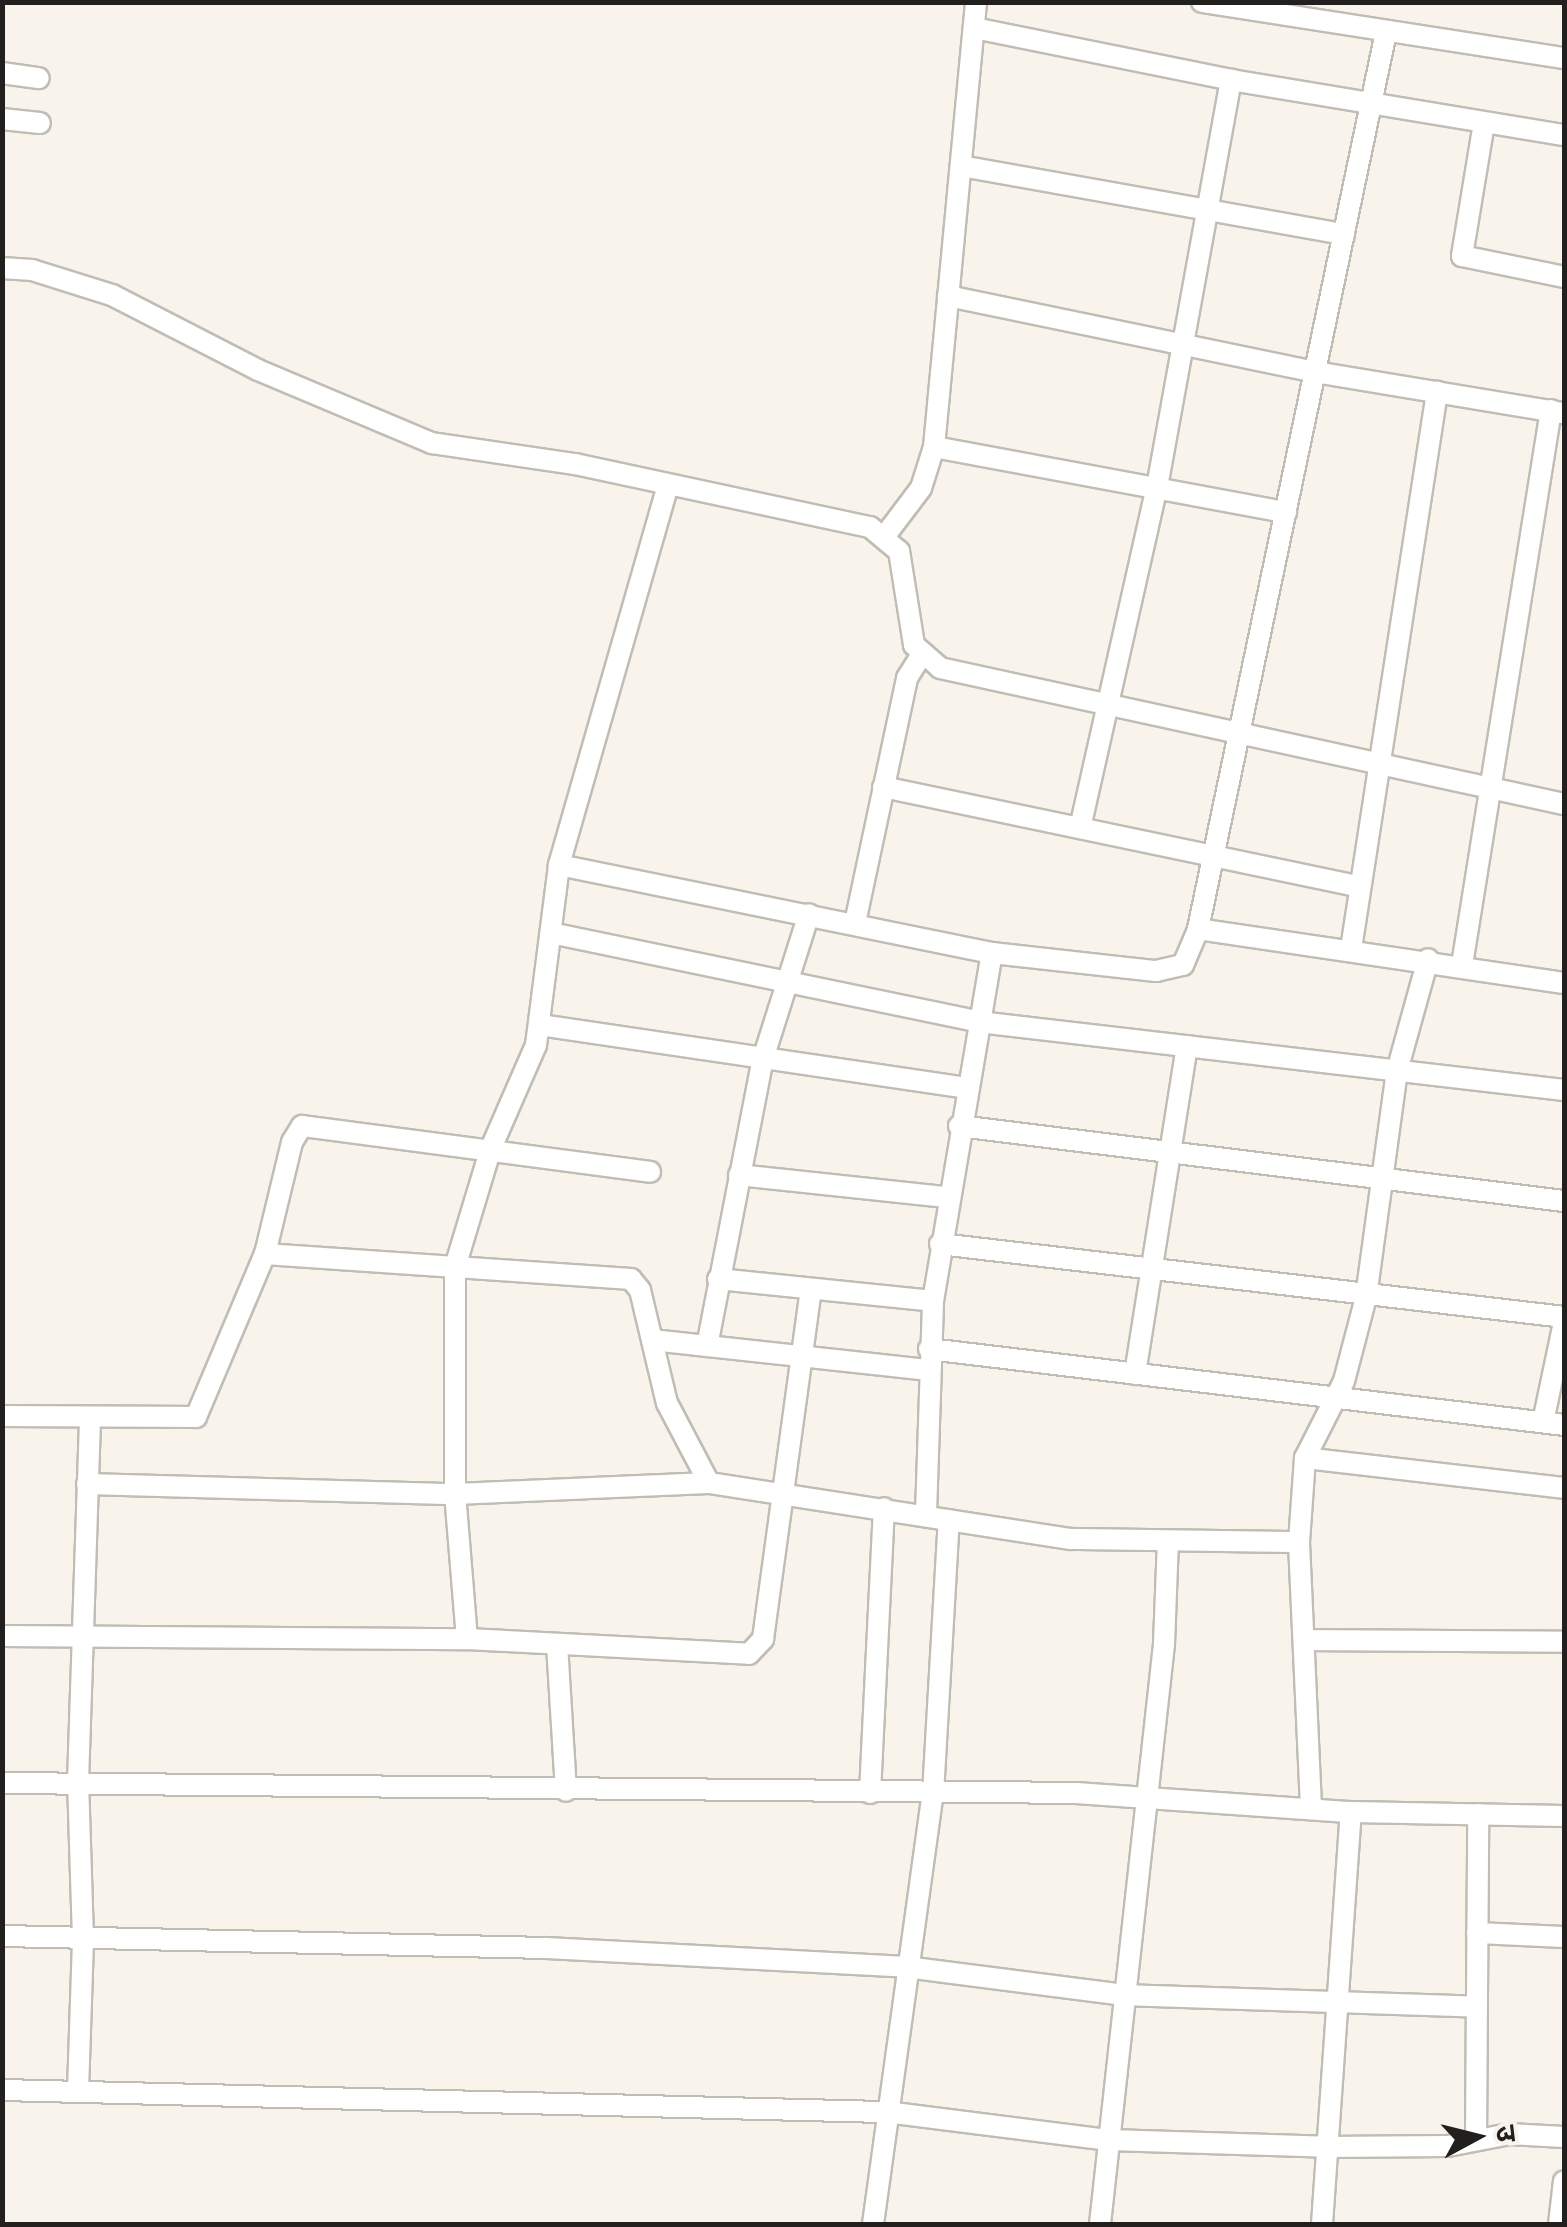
<!DOCTYPE html>
<html>
<head>
<meta charset="utf-8">
<style>
	body { margin:0 }
	#map { position:relative; width:1567px; height:2227px; overflow:hidden; background:#f8f3eb; font-family:"Golos Text","Noto Sans Devanagari",sans-serif }
	div>[style] { position:absolute }
	.roads { filter:drop-shadow(2px 0 #c1bcb4) drop-shadow(-2px 0 #c1bcb4) drop-shadow(0 2px #c1bcb4) drop-shadow(0 -2px #c1bcb4) }
	.minor>* { height:20px; margin:-10px; padding:0 10px; transform-origin:10px; border-radius:10px; background:#fff }
	span { translate:-50% -50%; white-space:nowrap; text-align:center; line-height:1.15; -webkit-text-stroke:8px #f8f3eb; paint-order:stroke }
	.frame { position:absolute; inset:0; border:5px solid #22201e; pointer-events:none }
	.north { position:absolute; left:1427px; top:2087px; width:100px; height:100px; -webkit-text-stroke:8px #f8f3eb; paint-order:stroke; rotate:83deg; font-size:28px; font-weight:700; line-height:40px; text-align:center; color:#22201e }
	.north::after { content:''; display:block; margin:auto; width:35px; height:45px; background:#22201e; clip-path:polygon(50% 0,100% 100%,50% 72%,0 100%) }
</style>
</head>
<body>
<div id="map">
	<div class="roads">
		<div class="minor">
			<div style="left:1202px;top:2px;width:366px;rotate:8.8deg"></div>
			<div style="left:974px;top:28px;width:262px;rotate:11.4deg"></div>
			<div style="left:1231px;top:80px;width:338px;rotate:9.4deg"></div>
			<div style="left:2px;top:73px;width:37px;rotate:8deg"></div>
			<div style="left:2px;top:119px;width:38px;rotate:6deg"></div>
			<div style="left:1484px;top:123px;width:135px;rotate:99.4deg"></div>
			<div style="left:1462px;top:256px;width:104px;rotate:11.6deg"></div>
			<div style="left:961px;top:166px;width:389px;rotate:10.1deg"></div>
			<div style="left:2px;top:268px;width:30px;rotate:4deg"></div>
			<div style="left:32px;top:270px;width:84px;rotate:17.4deg"></div>
			<div style="left:112px;top:295px;width:164px;rotate:27.2deg"></div>
			<div style="left:258px;top:370px;width:189px;rotate:22.8deg"></div>
			<div style="left:432px;top:443px;width:145px;rotate:8.4deg"></div>
			<div style="left:575px;top:464px;width:302px;rotate:12.1deg"></div>
			<div style="left:870px;top:527px;width:38px;rotate:40deg"></div>
			<div style="left:899px;top:551px;width:95px;rotate:80.9deg"></div>
			<div style="left:914px;top:645px;width:35px;rotate:41deg"></div>
			<div style="left:940px;top:668px;width:639px;rotate:12.3deg"></div>
			<div style="left:948px;top:296px;width:375px;rotate:11.7deg"></div>
			<div style="left:1315px;top:372px;width:252px;rotate:9.4deg"></div>
			<div style="left:934px;top:447px;width:358px;rotate:10.5deg"></div>
			<div style="left:884px;top:537px;width:61px;rotate:-52.9deg"></div>
			<div style="left:921px;top:488px;width:43px;rotate:-72.4deg"></div>
			<div style="left:934px;top:447px;width:447px;rotate:-84.6deg"></div>
			<div style="left:883px;top:787px;width:487px;rotate:11.8deg"></div>
			<div style="left:1080px;top:828px;width:350px;rotate:-77.3deg"></div>
			<div style="left:1157px;top:487px;width:414px;rotate:-79.7deg"></div>
			<div style="left:559px;top:865px;width:442px;rotate:11.5deg"></div>
			<div style="left:992px;top:953px;width:165px;rotate:6.3deg"></div>
			<div style="left:1156px;top:971px;width:28px;rotate:-13deg"></div>
			<div style="left:1183px;top:965px;width:39px;rotate:-67deg"></div>
			<div style="left:1198px;top:929px;width:916px;rotate:-78.16deg"></div>
			<div style="left:855px;top:923px;width:250px;rotate:-78deg"></div>
			<div style="left:907px;top:678px;width:26px;rotate:-58deg"></div>
			<div style="left:1198px;top:929px;width:370px;rotate:8.4deg"></div>
			<div style="left:551px;top:933px;width:437px;rotate:11.7deg"></div>
			<div style="left:979px;top:1022px;width:589px;rotate:6.63deg"></div>
			<div style="left:1351px;top:949px;width:564px;rotate:-81.22deg"></div>
			<div style="left:1462px;top:965px;width:562px;rotate:-80.89deg"></div>
			<div style="left:540px;top:1025px;width:431px;rotate:8.4deg"></div>
			<div style="left:959px;top:1126px;width:610px;rotate:7.07deg"></div>
			<div style="left:739px;top:1175px;width:208px;rotate:6.1deg"></div>
			<div style="left:940px;top:1244px;width:628px;rotate:6.67deg"></div>
			<div style="left:265px;top:1254px;width:367px;rotate:3.9deg"></div>
			<div style="left:631px;top:1279px;width:14px;rotate:51deg"></div>
			<div style="left:640px;top:1290px;width:116px;rotate:76.6deg"></div>
			<div style="left:667px;top:1403px;width:90px;rotate:62.3deg"></div>
			<div style="left:718px;top:1279px;width:216px;rotate:5.8deg"></div>
			<div style="left:652px;top:1340px;width:279px;rotate:6.2deg"></div>
			<div style="left:707px;top:1346px;width:289px;rotate:-79deg"></div>
			<div style="left:762px;top:1062px;width:155px;rotate:-72.4deg"></div>
			<div style="left:929px;top:1349px;width:640px;rotate:6.82deg"></div>
			<div style="left:1135px;top:1374px;width:332px;rotate:-81deg"></div>
			<div style="left:2px;top:1416px;width:194px;rotate:0.3deg"></div>
			<div style="left:196px;top:1417px;width:177px;rotate:-67.1deg"></div>
			<div style="left:265px;top:1254px;width:115px;rotate:-76.4deg"></div>
			<div style="left:292px;top:1142px;width:19px;rotate:-58deg"></div>
			<div style="left:302px;top:1126px;width:351px;rotate:7.5deg"></div>
			<div style="left:1543px;top:1422px;width:102px;rotate:-78.1deg"></div>
			<div style="left:1305px;top:1458px;width:261px;rotate:6.6deg"></div>
			<div style="left:87px;top:1484px;width:368px;rotate:1.6deg"></div>
			<div style="left:455px;top:1494px;width:254px;rotate:-2.5deg"></div>
			<div style="left:709px;top:1483px;width:366px;rotate:8.8deg"></div>
			<div style="left:1071px;top:1539px;width:228px;rotate:0.8deg"></div>
			<div style="left:926px;top:1514px;width:213px;rotate:-88.1deg"></div>
			<div style="left:933px;top:1301px;width:353px;rotate:-80.4deg"></div>
			<div style="left:2px;top:1636px;width:465px;rotate:0.4deg"></div>
			<div style="left:467px;top:1639px;width:282px;rotate:3deg"></div>
			<div style="left:749px;top:1654px;width:21px;rotate:-47deg"></div>
			<div style="left:763px;top:1639px;width:353px;rotate:-82.2deg"></div>
			<div style="left:467px;top:1639px;width:145px;rotate:-94.7deg"></div>
			<div style="left:455px;top:1494px;width:227px;rotate:-90deg"></div>
			<div style="left:455px;top:1267px;width:124px;rotate:-73.2deg"></div>
			<div style="left:491px;top:1148px;width:112px;rotate:-66.4deg"></div>
			<div style="left:536px;top:1045px;width:181px;rotate:-82.7deg"></div>
			<div style="left:559px;top:865px;width:394px;rotate:-74deg"></div>
			<div style="left:1306px;top:1640px;width:258px;rotate:0.4deg"></div>
			<div style="left:557px;top:1644px;width:147px;rotate:86.5deg"></div>
			<div style="left:2px;top:1783px;width:1074px;rotate:0.53deg"></div>
			<div style="left:1076px;top:1793px;width:276px;rotate:4deg"></div>
			<div style="left:1351px;top:1812px;width:213px;rotate:1.1deg"></div>
			<div style="left:870px;top:1793px;width:285px;rotate:-87.2deg"></div>
			<div style="left:1311px;top:1807px;width:265px;rotate:-92.6deg"></div>
			<div style="left:1299px;top:1542px;width:84px;rotate:-85.9deg"></div>
			<div style="left:1305px;top:1458px;width:86px;rotate:-63.1deg"></div>
			<div style="left:1344px;top:1381px;width:87px;rotate:-75.3deg"></div>
			<div style="left:1366px;top:1297px;width:228px;rotate:-82.2deg"></div>
			<div style="left:1397px;top:1071px;width:116px;rotate:-74.5deg"></div>
			<div style="left:1477px;top:1933px;width:87px;rotate:2.6deg"></div>
			<div style="left:2px;top:1936px;width:545px;rotate:1.26deg"></div>
			<div style="left:547px;top:1948px;width:360px;rotate:3deg"></div>
			<div style="left:906px;top:1967px;width:220px;rotate:7.3deg"></div>
			<div style="left:1124px;top:1995px;width:353px;rotate:1.9deg"></div>
			<div style="left:2px;top:2090px;width:884px;rotate:1.43deg"></div>
			<div style="left:886px;top:2112px;width:225px;rotate:7.2deg"></div>
			<div style="left:1109px;top:2140px;width:218px;rotate:1.8deg"></div>
			<div style="left:1327px;top:2147px;width:121px;rotate:-0.5deg"></div>
			<div style="left:1448px;top:2146px;width:62px;rotate:-11.1deg"></div>
			<div style="left:1509px;top:2134px;width:55px;rotate:3.1deg"></div>
			<div style="left:78px;top:2091px;width:152px;rotate:-88.1deg"></div>
			<div style="left:83px;top:1939px;width:157px;rotate:-91.8deg"></div>
			<div style="left:78px;top:1782px;width:364px;rotate:-88.1deg"></div>
			<div style="left:1476px;top:2140px;width:326px;rotate:-89.6deg"></div>
			<div style="left:873px;top:2224px;width:434px;rotate:-82.1deg"></div>
			<div style="left:933px;top:1794px;width:274px;rotate:-86.7deg"></div>
			<div style="left:1100px;top:2224px;width:584px;rotate:-83.7deg"></div>
			<div style="left:1164px;top:1644px;width:102px;rotate:-87.8deg"></div>
			<div style="left:1322px;top:2224px;width:413px;rotate:-86deg"></div>
			<div style="left:1559px;top:2224px;width:43px;rotate:-83.4deg"></div>
		</div>
	</div>
	<div class="frame"></div>
	<div class="north">उ</div>
</div>
</body>
</html>
